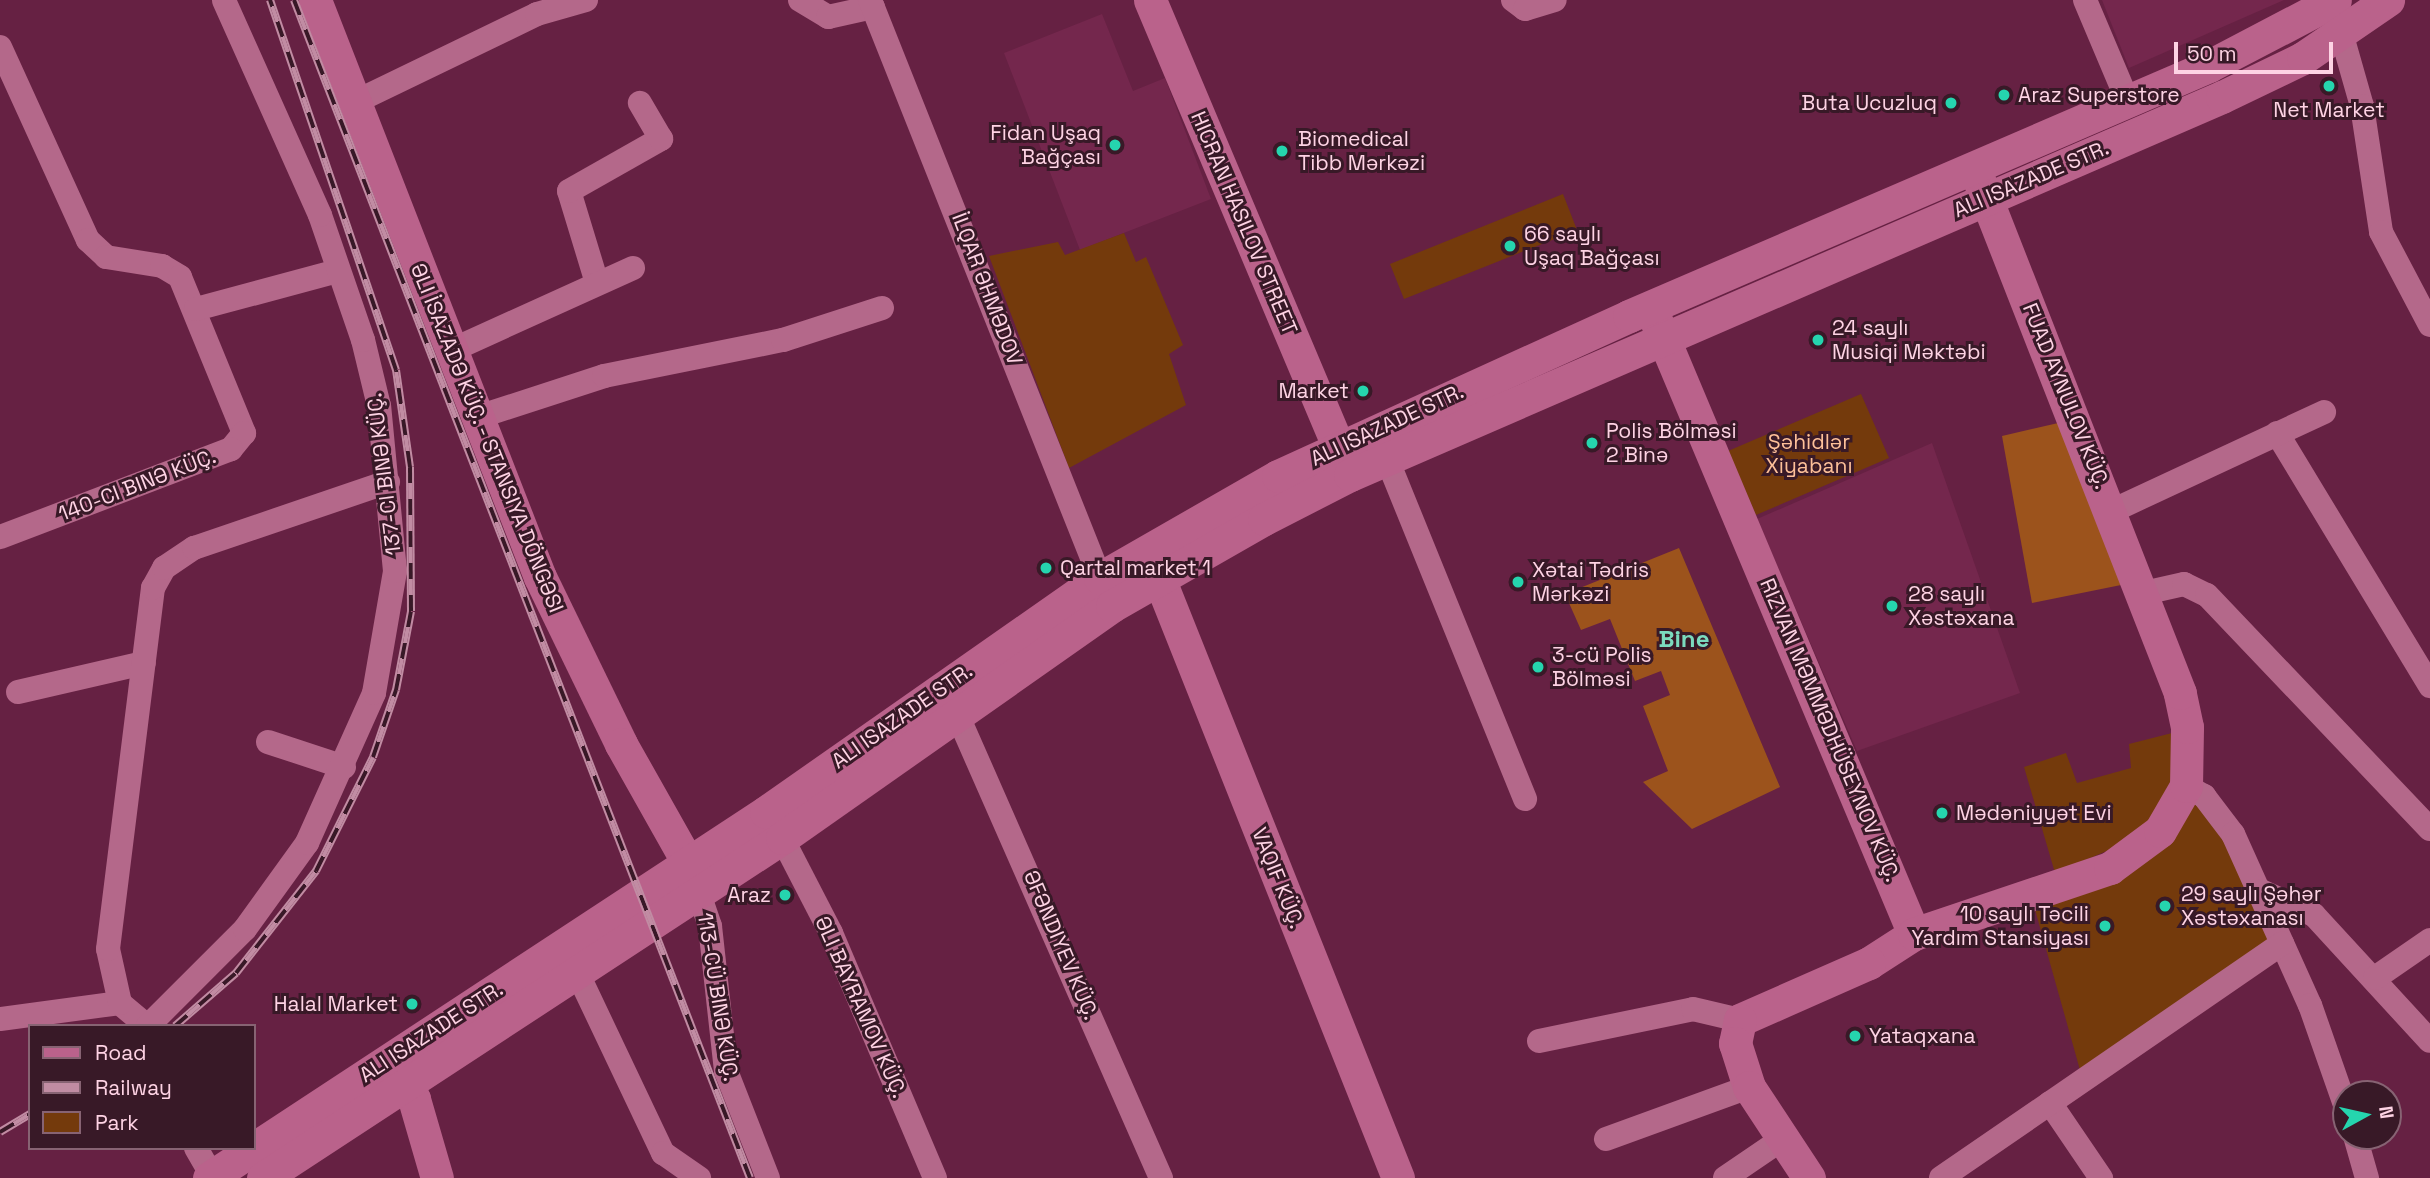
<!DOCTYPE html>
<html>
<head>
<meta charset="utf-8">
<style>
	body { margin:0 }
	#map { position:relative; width:2430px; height:1178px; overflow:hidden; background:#662143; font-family:"Space Grotesk",sans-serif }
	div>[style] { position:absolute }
	.built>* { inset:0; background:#74274d }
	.green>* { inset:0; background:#743a0c }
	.forest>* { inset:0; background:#9c531c }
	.street>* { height:24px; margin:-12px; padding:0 12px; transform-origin:12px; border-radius:12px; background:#b4688a }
	.secondary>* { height:33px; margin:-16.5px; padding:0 16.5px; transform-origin:16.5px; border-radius:16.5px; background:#ba628b }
	.rail>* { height:8px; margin-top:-4px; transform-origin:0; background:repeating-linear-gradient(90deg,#381927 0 16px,#c18ca3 0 32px); box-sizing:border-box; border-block:2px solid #c18ca3 }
	.dots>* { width:19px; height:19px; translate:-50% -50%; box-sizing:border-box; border:4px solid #381927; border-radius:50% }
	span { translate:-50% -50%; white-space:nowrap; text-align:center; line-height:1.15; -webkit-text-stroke:6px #381927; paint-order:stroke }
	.poi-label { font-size:21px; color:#fed3e4 }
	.left { translate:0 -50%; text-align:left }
	.right { translate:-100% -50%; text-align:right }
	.street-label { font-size:21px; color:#fed3e4 }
	.park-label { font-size:21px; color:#fec099 }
	.quarter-label { font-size:24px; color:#7bdabe; font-weight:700 }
	.legend { position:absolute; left:28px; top:1024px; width:228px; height:126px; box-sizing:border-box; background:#381927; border:2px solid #876373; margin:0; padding:9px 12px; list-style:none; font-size:21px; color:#fed3e4 }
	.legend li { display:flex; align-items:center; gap:14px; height:35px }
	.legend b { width:35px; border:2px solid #876373 }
	.north { position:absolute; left:2332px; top:1080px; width:70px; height:70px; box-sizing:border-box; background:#381927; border:2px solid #876373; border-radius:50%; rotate:82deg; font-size:19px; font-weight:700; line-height:28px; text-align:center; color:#fed3e4 }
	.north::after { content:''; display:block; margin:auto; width:24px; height:32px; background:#25d5ae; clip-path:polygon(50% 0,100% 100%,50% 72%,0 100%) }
	.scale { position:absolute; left:2174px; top:42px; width:159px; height:32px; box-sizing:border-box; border:4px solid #fed3e4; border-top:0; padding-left:9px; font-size:21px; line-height:24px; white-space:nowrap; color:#fed3e4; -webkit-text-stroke:5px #381927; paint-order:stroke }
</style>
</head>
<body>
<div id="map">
	<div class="built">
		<div style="clip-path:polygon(2102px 0,2284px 0,2129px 68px)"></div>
		<div style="clip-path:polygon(1102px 14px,1133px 91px,1165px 78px,1211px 199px,1080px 250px,1004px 53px)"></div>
		<div style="clip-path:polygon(1932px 443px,2020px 693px,1857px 751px,1757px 519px)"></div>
	</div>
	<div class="green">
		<div style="clip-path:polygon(1563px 194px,1577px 230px,1404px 299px,1390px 264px)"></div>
		<div style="clip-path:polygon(1124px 233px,1136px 262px,1146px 257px,1183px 345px,1169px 354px,1186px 405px,1069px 468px,989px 256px,1058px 242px,1065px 255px)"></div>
		<div style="clip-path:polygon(1861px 394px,1889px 458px,1756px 515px,1728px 451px)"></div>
		<div style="clip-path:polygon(2176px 732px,2178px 775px,2159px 812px,2130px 841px,2055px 873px,2024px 767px,2066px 753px,2077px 783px,2131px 768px,2129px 744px)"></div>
		<div style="clip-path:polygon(2192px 802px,2213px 820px,2230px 849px,2268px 940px,2080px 1070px,2034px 906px)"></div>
	</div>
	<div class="forest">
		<div style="clip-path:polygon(2067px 421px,2126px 584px,2032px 603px,2002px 436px)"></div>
		<div style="clip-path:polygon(1679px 548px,1780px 787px,1692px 829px,1643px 782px,1668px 771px,1643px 706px,1670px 695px,1661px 671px,1635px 681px,1610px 619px,1581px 630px,1565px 594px)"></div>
	</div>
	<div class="street">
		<div style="left:800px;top:0;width:33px;rotate:31deg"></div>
		<div style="left:828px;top:17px;width:46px;rotate:-12.5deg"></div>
		<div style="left:870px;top:0;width:622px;rotate:68.3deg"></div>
		<div style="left:1513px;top:0;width:15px;rotate:37deg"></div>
		<div style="left:1525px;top:9px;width:31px;rotate:-17deg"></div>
		<div style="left:2085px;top:0;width:111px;rotate:67.1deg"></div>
		<div style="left:2342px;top:36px;width:73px;rotate:74.1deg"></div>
		<div style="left:2362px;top:106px;width:127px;rotate:81.4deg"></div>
		<div style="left:2381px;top:232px;width:105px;rotate:62.2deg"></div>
		<div style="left:0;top:47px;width:212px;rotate:65.5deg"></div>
		<div style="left:88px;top:240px;width:25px;rotate:43deg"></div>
		<div style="left:106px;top:257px;width:57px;rotate:9.1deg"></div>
		<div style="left:162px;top:266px;width:21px;rotate:31deg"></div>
		<div style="left:180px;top:277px;width:169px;rotate:67.7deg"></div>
		<div style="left:244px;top:433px;width:21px;rotate:129deg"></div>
		<div style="left:231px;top:449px;width:247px;rotate:159.1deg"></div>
		<div style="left:353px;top:103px;width:204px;rotate:-25.8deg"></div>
		<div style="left:537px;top:14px;width:51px;rotate:-15.9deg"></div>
		<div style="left:597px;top:283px;width:96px;rotate:-106.9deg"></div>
		<div style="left:569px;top:191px;width:106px;rotate:-29.5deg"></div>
		<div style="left:661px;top:139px;width:42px;rotate:-120.3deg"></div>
		<div style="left:196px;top:309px;width:147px;rotate:-15deg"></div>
		<div style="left:450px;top:351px;width:201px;rotate:-24.4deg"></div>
		<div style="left:475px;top:418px;width:136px;rotate:-18deg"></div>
		<div style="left:604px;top:376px;width:183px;rotate:-11.4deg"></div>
		<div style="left:783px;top:340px;width:104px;rotate:-17.9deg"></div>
		<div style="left:2277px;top:433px;width:296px;rotate:58.8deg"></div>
		<div style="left:1387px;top:459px;width:367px;rotate:67.9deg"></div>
		<div style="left:2112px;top:511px;width:234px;rotate:-25deg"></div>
		<div style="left:2144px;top:593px;width:41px;rotate:-12.7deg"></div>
		<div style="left:2184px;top:584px;width:25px;rotate:26deg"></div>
		<div style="left:2207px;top:595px;width:323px;rotate:46.4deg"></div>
		<div style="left:18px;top:692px;width:129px;rotate:-13deg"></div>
		<div style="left:957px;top:714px;width:507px;rotate:66.27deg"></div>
		<div style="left:268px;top:742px;width:80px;rotate:18.2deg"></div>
		<div style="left:2186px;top:786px;width:21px;rotate:29deg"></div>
		<div style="left:2204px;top:796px;width:48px;rotate:52.7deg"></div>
		<div style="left:2233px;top:834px;width:188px;rotate:65.8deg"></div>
		<div style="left:2310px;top:1005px;width:109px;rotate:70.7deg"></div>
		<div style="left:782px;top:838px;width:107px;rotate:62.7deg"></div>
		<div style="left:831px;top:933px;width:266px;rotate:67deg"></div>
		<div style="left:2261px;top:891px;width:58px;rotate:24.4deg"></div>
		<div style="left:2314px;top:915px;width:171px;rotate:47.4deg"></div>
		<div style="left:699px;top:894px;width:34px;rotate:71deg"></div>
		<div style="left:710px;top:926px;width:146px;rotate:83.7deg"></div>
		<div style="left:726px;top:1071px;width:115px;rotate:68.6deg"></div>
		<div style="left:576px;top:970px;width:203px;rotate:64.6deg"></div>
		<div style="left:663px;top:1153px;width:44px;rotate:34.8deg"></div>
		<div style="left:2375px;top:978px;width:67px;rotate:-34.6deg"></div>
		<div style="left:0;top:1019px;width:121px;rotate:-7.6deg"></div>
		<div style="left:147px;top:1026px;width:35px;rotate:-140deg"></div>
		<div style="left:120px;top:1003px;width:55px;rotate:-102.5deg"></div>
		<div style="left:108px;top:949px;width:364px;rotate:-82.9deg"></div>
		<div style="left:153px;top:588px;width:23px;rotate:-61deg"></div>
		<div style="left:164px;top:568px;width:36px;rotate:-34deg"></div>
		<div style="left:194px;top:548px;width:205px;rotate:-18.8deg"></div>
		<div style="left:148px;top:1026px;width:137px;rotate:-45deg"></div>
		<div style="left:245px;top:929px;width:106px;rotate:-54.2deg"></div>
		<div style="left:307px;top:843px;width:164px;rotate:-65.9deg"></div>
		<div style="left:374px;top:693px;width:124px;rotate:-80.2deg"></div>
		<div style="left:395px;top:571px;width:166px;rotate:-95.5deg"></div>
		<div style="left:379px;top:406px;width:68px;rotate:-103.6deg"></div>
		<div style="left:363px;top:340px;width:132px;rotate:-109deg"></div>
		<div style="left:320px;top:215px;width:235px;rotate:-114.1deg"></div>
		<div style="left:1539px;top:1041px;width:157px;rotate:-11.7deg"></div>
		<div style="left:1693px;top:1009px;width:48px;rotate:13.2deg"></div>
		<div style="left:2050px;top:1103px;width:91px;rotate:55.8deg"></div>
		<div style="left:2355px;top:1136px;width:44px;rotate:74.1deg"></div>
		<div style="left:1606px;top:1139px;width:152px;rotate:-20deg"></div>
		<div style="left:196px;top:1148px;width:32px;rotate:60deg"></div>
		<div style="left:1725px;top:1178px;width:65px;rotate:-34.4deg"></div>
		<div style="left:1941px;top:1178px;width:414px;rotate:-34.5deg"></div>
	</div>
	<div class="secondary">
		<div style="left:315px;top:0;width:619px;rotate:68.7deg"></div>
		<div style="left:540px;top:577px;width:186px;rotate:64.1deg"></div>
		<div style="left:621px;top:744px;width:137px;rotate:60.6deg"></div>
		<div style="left:1150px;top:0;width:505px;rotate:67.14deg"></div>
		<div style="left:1655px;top:318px;width:668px;rotate:67.2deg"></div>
		<div style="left:1914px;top:934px;width:54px;rotate:147.2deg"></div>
		<div style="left:1869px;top:963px;width:141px;rotate:156.2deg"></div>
		<div style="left:1740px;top:1020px;width:24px;rotate:102deg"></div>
		<div style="left:1735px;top:1043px;width:46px;rotate:72.3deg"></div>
		<div style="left:1749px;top:1087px;width:109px;rotate:56.6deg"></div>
		<div style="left:1159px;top:578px;width:646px;rotate:68.28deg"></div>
		<div style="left:1914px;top:934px;width:207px;rotate:-18.6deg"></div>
		<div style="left:2110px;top:868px;width:62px;rotate:-36.5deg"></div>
		<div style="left:2160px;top:831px;width:52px;rotate:-60deg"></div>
		<div style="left:2186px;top:786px;width:59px;rotate:-89deg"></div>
		<div style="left:2187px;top:727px;width:35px;rotate:-102deg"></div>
		<div style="left:2180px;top:693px;width:551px;rotate:-111.4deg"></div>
		<div style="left:395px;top:1067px;width:37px;rotate:59deg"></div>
		<div style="left:414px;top:1099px;width:82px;rotate:73.8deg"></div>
		<div style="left:209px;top:1178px;width:666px;rotate:-33.31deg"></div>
		<div style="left:766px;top:812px;width:408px;rotate:-35deg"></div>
		<div style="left:1100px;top:578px;width:205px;rotate:-29.8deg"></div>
		<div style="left:1278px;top:476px;width:386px;rotate:-24.5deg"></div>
		<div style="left:1629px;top:316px;width:632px;rotate:-23.32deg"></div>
		<div style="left:2209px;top:66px;width:142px;rotate:-27.6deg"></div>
		<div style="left:263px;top:1178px;width:620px;rotate:-33.23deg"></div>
		<div style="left:782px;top:838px;width:403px;rotate:-35.1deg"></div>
		<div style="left:1112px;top:606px;width:175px;rotate:-29.8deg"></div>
		<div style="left:1264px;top:519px;width:97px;rotate:-27.1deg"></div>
		<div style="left:1350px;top:475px;width:950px;rotate:-23.44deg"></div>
		<div style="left:2222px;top:97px;width:90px;rotate:-25.7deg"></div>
		<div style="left:2303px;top:58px;width:103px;rotate:-34.3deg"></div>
	</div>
	<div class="rail">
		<div style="left:294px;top:0;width:1263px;rotate:68.84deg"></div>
		<div style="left:175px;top:1026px;width:81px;rotate:-41deg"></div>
		<div style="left:236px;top:973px;width:130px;rotate:-51.9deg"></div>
		<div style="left:316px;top:871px;width:127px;rotate:-63.4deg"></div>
		<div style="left:373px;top:757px;width:71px;rotate:-71.1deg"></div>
		<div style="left:396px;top:690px;width:80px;rotate:-79.2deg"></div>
		<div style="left:411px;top:611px;width:144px;rotate:-90.4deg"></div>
		<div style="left:410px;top:467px;width:98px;rotate:-98.2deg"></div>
		<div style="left:396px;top:370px;width:391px;rotate:-108.8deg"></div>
		<div style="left:0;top:1132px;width:35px;rotate:-31deg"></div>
	</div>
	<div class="dots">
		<div style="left:2329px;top:86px;background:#25d5ae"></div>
		<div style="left:2004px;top:95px;background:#25d5ae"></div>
		<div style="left:1951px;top:103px;background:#25d5ae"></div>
		<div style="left:1115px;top:145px;background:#25d5ae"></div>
		<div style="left:1282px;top:151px;background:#25d5ae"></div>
		<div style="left:1510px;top:246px;background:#25d5ae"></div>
		<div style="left:1818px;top:340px;background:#25d5ae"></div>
		<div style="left:1363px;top:391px;background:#25d5ae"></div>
		<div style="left:1592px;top:443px;background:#25d5ae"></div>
		<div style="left:1046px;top:568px;background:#25d5ae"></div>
		<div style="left:1518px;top:582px;background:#25d5ae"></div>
		<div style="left:1892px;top:606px;background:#25d5ae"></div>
		<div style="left:1538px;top:667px;background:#25d5ae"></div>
		<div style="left:1942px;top:813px;background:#25d5ae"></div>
		<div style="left:785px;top:895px;background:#25d5ae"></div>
		<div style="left:2165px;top:906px;background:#25d5ae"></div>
		<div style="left:2105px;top:926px;background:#25d5ae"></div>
		<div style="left:412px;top:1004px;background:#25d5ae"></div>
		<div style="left:1855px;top:1036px;background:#25d5ae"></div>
	</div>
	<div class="poi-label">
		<span class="left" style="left:2018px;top:95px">Araz Superstore</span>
		<span class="right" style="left:1937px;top:103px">Buta Ucuzluq</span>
		<span style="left:2329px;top:110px">Net Market</span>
		<span class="right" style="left:1101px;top:145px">Fidan Uşaq<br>Bağçası</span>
		<span class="left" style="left:1298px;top:151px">Biomedical<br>Tibb Mərkəzi</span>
		<span class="left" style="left:1524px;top:246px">66 saylı<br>Uşaq Bağçası</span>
		<span class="left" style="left:1832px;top:340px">24 saylı<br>Musiqi Məktəbi</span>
		<span class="right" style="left:1349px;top:391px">Market</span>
		<span class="left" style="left:1606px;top:443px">Polis Bölməsi<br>2 Binə</span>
		<span class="left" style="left:1060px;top:568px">Qartal market 1</span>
		<span class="left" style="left:1532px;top:582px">Xətai Tədris<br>Mərkəzi</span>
		<span class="left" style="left:1908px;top:606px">28 saylı<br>Xəstəxana</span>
		<span class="left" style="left:1552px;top:667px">3-cü Polis<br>Bölməsi</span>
		<span class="left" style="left:1956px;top:813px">Mədəniyyət Evi</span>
		<span class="left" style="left:2181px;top:906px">29 saylı Şəhər<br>Xəstəxanası</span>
		<span class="right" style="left:771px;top:895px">Araz</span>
		<span class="right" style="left:2089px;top:926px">10 saylı Təcili<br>Yardım Stansiyası</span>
		<span class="right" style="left:398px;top:1004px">Halal Market</span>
		<span class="left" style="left:1869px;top:1036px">Yataqxana</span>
	</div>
	<div class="street-label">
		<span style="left:2031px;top:179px;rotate:-23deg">ALI ISAZADE STR.</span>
		<span style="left:1244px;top:223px;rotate:67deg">HICRAN HASILOV STREET</span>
		<span style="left:987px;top:289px;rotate:69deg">İLQAR ƏHMƏDOV</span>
		<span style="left:2066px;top:396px;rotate:68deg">FUAD AYNULOV KÜÇ.</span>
		<span style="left:1387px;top:425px;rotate:-25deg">ALI ISAZADE STR.</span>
		<span style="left:487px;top:438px;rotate:68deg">ƏLI İSAZADƏ KÜÇ. - STANSIYA DÖNGƏSI</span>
		<span style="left:384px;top:474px;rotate:-97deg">137-CI BINƏ KÜÇ.</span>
		<span style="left:137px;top:485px;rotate:-21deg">140-CI BINƏ KÜÇ.</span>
		<span style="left:902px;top:716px;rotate:-35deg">ALI ISAZADE STR.</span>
		<span style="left:1830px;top:730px;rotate:67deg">RIZVAN MƏMMƏDHÜSEYNOV KÜÇ.</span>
		<span style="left:1278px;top:878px;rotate:68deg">VAQIF KÜÇ.</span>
		<span style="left:1061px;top:945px;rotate:67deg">ƏFƏNDIYEV KÜÇ.</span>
		<span style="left:718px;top:997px;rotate:81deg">113-CÜ BINƏ KÜÇ.</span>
		<span style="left:861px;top:1007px;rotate:66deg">ƏLI BAYRAMOV KÜÇ.</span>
		<span style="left:431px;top:1032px;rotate:-33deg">ALI ISAZADE STR.</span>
	</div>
	<div class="park-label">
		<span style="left:1809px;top:454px">Şəhidlər<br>Xiyabanı</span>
	</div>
	<div class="quarter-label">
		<span style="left:1684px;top:639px">Bine</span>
	</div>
	<ul class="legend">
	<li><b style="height:9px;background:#ba628b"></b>Road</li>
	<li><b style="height:9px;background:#c18ca3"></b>Railway</li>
	<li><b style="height:19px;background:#743a0c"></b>Park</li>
	</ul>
	<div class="north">N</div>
	<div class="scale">50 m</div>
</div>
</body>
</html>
